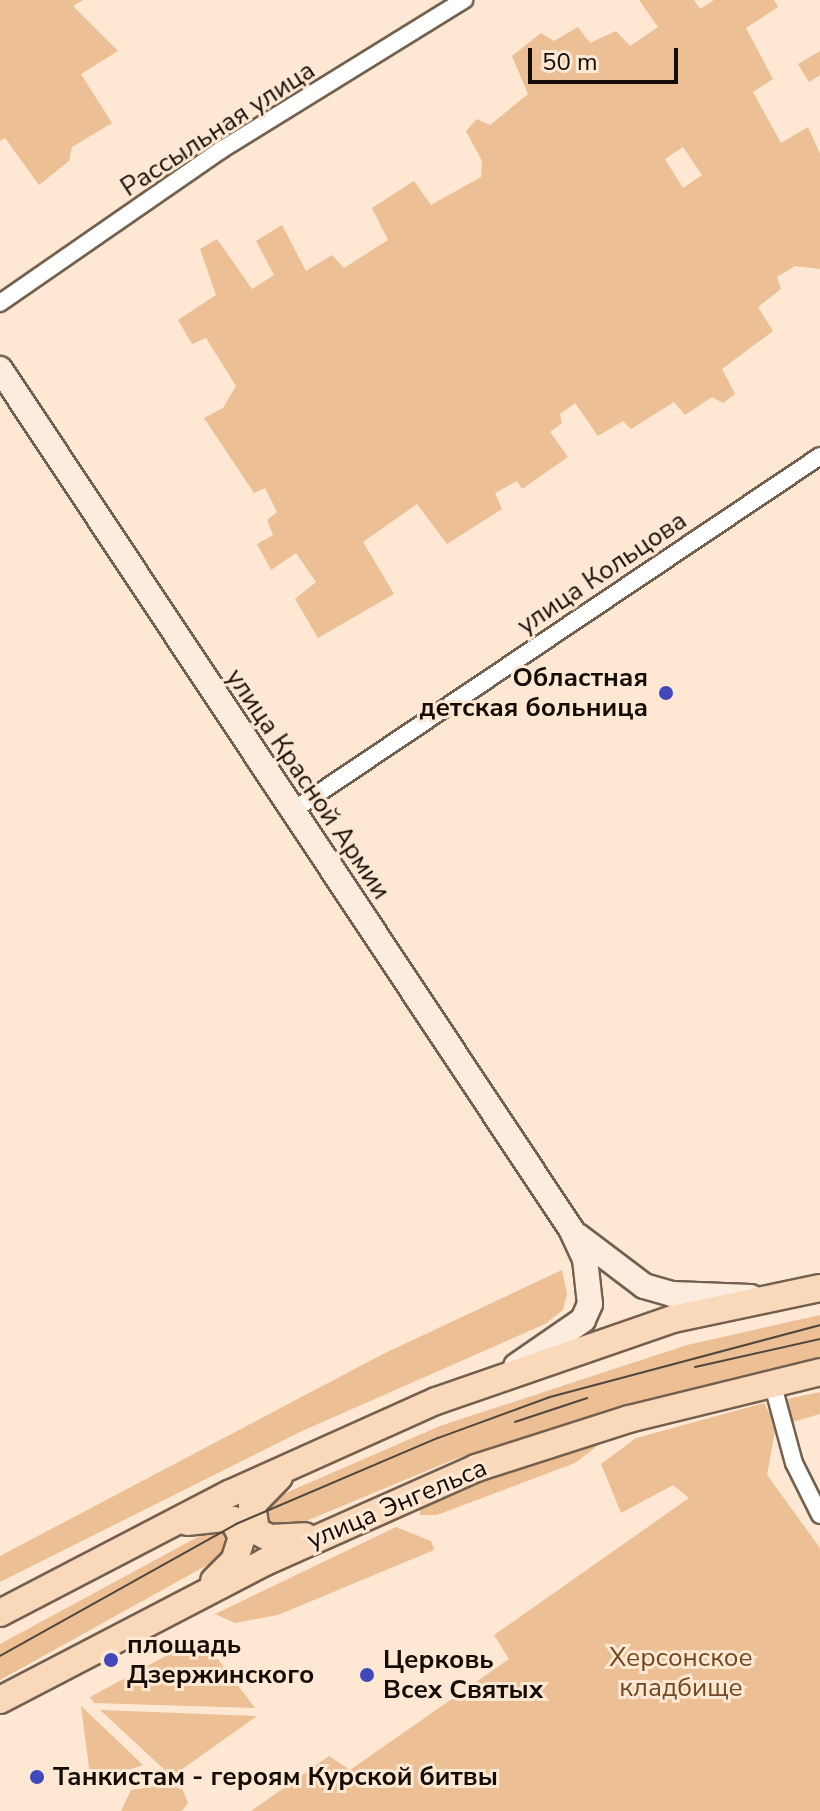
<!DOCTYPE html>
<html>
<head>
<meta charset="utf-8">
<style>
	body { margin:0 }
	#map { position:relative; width:820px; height:1811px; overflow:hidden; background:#fee8d3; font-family:"Nunito Sans",sans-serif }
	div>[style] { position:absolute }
	.green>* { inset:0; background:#ecbf95 }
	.roads { filter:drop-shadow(2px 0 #73604e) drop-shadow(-2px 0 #73604e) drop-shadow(0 2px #73604e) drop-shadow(0 -2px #73604e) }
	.street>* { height:16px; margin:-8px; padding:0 8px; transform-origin:8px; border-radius:8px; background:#fff }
	.secondary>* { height:24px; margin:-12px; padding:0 12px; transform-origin:12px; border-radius:12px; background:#fcecdd }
	.primary>* { height:26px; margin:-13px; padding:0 13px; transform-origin:13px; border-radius:13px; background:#fad9bb }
	.tram>* { height:2px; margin:-1px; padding:0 1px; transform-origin:1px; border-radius:1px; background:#51463c }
	.dots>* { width:22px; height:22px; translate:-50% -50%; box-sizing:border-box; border:4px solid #fee8d3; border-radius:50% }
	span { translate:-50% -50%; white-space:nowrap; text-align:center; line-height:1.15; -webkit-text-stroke:6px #fee8d3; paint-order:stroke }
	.street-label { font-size:26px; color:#140d07 }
	.poi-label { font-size:26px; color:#140d07; font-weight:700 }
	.right { translate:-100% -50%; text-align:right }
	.left { translate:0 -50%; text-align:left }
	.park-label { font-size:26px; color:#72491e }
	.scale { position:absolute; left:528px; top:48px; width:150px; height:36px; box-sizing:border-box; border:4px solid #140d07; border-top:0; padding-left:10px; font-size:24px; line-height:28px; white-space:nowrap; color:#140d07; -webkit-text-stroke:6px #fee8d3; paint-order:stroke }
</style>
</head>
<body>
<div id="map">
	<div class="green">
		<div style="clip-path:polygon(0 0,83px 0,73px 6px,118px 51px,81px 74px,112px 123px,72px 147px,69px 161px,39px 185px,5px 138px,0 141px)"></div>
		<div style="clip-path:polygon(evenodd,639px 0,694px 0,700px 9px,714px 0,774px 0,778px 7px,746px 28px,773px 79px,753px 92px,781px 143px,808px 127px,820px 154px,820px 269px,795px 266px,777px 277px,781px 289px,758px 307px,773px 331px,722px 369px,735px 394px,723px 403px,712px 397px,685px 415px,674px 402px,631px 429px,623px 421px,598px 436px,575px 403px,560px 414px,562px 423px,550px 432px,568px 457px,522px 489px,517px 481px,495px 493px,502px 509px,447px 544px,417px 504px,363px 542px,394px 594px,318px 638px,295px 599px,316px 582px,296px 553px,271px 570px,257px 544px,273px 535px,267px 520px,277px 512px,265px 488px,254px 493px,204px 418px,223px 408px,236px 386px,206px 338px,192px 344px,178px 320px,216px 295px,200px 249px,217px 239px,252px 289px,274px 275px,256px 241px,282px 225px,306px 271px,332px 255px,344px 268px,388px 240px,372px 208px,414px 181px,431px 205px,481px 177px,482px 161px,466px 131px,477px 119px,490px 125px,528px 94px,512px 56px,541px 33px,554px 41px,578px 27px,590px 43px,616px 31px,630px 46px,658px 27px,639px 0,683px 147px,702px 175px,683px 188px,665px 159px,683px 147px)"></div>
		<div style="clip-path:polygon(820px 51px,820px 75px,809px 82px,798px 64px)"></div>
		<div style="clip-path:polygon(562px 1270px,567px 1294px,563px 1310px,545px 1324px,302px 1431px,0 1582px,0 1556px,385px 1353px)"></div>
		<div style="clip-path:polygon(820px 1315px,820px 1359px,566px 1424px,455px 1459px,287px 1529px,265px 1529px,265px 1502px,440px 1426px,687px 1345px)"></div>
		<div style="clip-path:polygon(820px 1392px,820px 1414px,789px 1423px,783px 1400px)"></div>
		<div style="clip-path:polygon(764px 1403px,776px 1425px,767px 1475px,820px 1548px,820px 1811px,251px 1811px,329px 1756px,350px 1770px,509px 1659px,494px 1635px,689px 1498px,673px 1485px,621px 1513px,601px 1464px,636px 1438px)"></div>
		<div style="clip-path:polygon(601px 1443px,575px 1463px,437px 1515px,420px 1515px,420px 1507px,484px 1481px)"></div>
		<div style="clip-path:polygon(218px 1526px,228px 1529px,229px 1553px,0 1680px,0 1644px)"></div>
		<div style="clip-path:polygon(396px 1527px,431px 1541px,434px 1550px,278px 1615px,235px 1623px,215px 1614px)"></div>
		<div style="clip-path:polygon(201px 1637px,255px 1708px,94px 1703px,90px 1697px)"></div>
		<div style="clip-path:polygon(81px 1706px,143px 1765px,91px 1783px)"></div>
		<div style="clip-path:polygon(100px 1710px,257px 1716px,178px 1772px,168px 1773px)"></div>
		<div style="clip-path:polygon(170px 1784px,183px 1790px,188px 1803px,182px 1811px,121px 1811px,131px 1790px)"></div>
	</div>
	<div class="roads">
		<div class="street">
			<div style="left:0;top:303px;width:269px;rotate:-34.7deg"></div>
			<div style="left:221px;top:150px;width:286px;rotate:-31.7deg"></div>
			<div style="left:292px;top:811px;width:636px;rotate:-33.91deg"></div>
			<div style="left:772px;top:1382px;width:84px;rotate:74.8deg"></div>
			<div style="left:794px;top:1463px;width:58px;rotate:63.4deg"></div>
		</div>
		<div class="secondary">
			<div style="left:0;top:369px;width:1032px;rotate:56.42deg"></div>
			<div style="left:571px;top:1229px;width:33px;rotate:65deg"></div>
			<div style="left:585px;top:1259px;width:45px;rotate:83.7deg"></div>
			<div style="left:590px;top:1304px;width:17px;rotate:114deg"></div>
			<div style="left:583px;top:1320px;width:81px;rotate:145.5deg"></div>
			<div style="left:578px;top:1236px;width:83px;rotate:37.1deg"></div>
			<div style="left:644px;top:1286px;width:29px;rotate:16deg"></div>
			<div style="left:672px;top:1294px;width:79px;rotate:2.2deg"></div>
		</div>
		<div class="primary">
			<div style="left:279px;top:1477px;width:39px;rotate:134deg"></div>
			<div style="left:252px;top:1505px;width:26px;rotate:81deg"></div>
			<div style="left:256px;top:1531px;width:16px;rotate:27deg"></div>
			<div style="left:270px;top:1538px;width:35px;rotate:-3deg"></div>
			<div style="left:187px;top:1522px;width:37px;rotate:-6deg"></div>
			<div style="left:224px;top:1518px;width:9px;rotate:13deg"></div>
			<div style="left:233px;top:1520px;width:19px;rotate:62deg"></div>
			<div style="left:242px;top:1537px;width:25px;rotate:108deg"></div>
			<div style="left:234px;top:1561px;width:28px;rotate:135deg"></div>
			<div style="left:0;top:1613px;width:260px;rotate:-27.5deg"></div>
			<div style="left:231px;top:1493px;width:225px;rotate:-24.2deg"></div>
			<div style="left:436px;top:1401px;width:251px;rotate:-19.1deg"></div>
			<div style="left:673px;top:1319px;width:150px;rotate:-11.9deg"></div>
			<div style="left:0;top:1700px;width:299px;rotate:-27.5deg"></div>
			<div style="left:265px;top:1562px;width:231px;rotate:-24deg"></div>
			<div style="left:476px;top:1468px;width:161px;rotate:-17.8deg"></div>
			<div style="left:629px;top:1419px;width:197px;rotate:-13.8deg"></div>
		</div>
	</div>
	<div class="tram">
		<div style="left:695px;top:1367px;width:128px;rotate:-12.6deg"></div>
		<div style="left:515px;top:1422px;width:76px;rotate:-18.4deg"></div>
		<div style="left:0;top:1656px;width:270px;rotate:-29.2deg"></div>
		<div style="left:236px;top:1524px;width:220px;rotate:-23.1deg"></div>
		<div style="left:438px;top:1438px;width:119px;rotate:-20.1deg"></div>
		<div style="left:550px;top:1397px;width:279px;rotate:-14.9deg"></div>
	</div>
	<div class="dots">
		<div style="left:666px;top:693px;background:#4048bc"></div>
		<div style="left:111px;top:1660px;background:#4048bc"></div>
		<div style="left:367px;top:1675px;background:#4048bc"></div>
		<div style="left:37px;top:1777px;background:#4048bc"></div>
	</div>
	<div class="street-label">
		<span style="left:218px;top:129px;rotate:-33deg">Рассыльная улица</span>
		<span style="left:602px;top:573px;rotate:-34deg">улица Кольцова</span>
		<span style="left:308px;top:784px;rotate:56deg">улица Красной Армии</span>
		<span style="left:397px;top:1504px;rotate:-23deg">улица Энгельса</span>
	</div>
	<div class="poi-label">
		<span class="right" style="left:648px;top:693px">Областная<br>детская больница</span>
		<span class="left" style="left:127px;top:1660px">площадь<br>Дзержинского</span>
		<span class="left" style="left:383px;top:1675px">Церковь<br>Всех Святых</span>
		<span class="left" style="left:53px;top:1777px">Танкистам - героям Курской битвы</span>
	</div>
	<div class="park-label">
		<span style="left:681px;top:1673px">Херсонское<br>кладбище</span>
	</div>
	<div class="scale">50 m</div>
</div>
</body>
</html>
